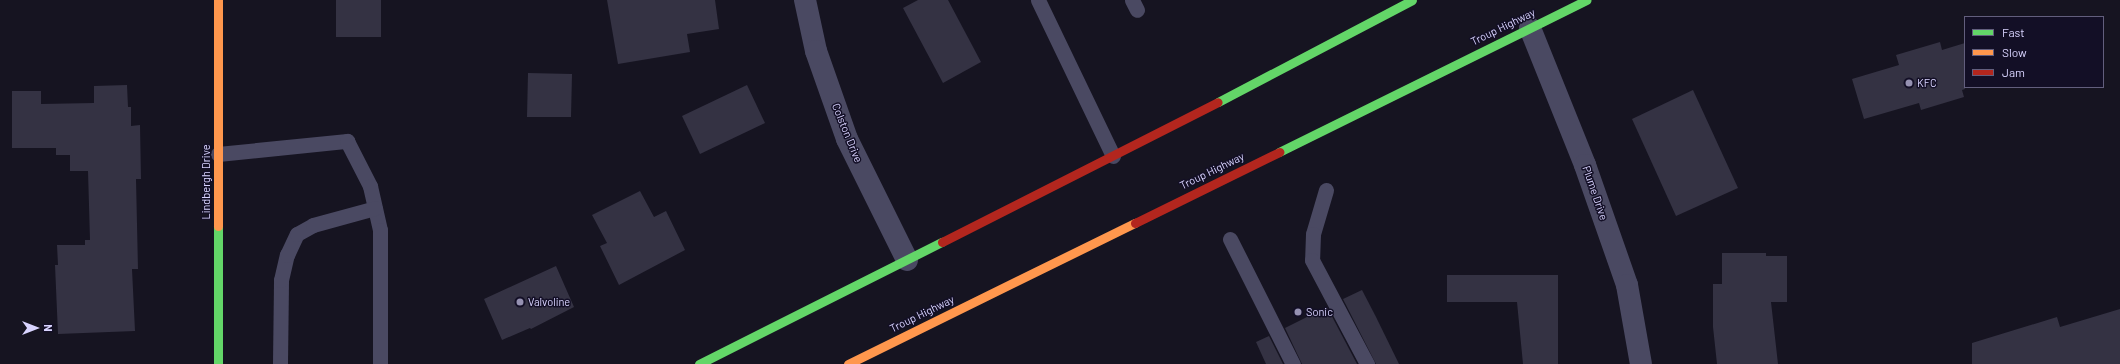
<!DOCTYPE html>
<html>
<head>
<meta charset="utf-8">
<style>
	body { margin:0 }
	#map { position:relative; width:2120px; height:364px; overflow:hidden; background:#161421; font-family:Barlow,sans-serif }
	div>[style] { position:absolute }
	.building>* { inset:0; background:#343243 }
	.lane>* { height:15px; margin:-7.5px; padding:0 7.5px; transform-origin:7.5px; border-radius:7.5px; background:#4a4962 }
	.street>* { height:22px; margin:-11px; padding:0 11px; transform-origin:11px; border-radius:11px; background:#4a4962 }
	.fast>* { height:9px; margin:-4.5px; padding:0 4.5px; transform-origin:4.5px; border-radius:4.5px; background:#63d668 }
	.slow>* { height:9px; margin:-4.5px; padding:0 4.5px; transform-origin:4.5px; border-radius:4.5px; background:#ff974d }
	.jam>* { height:9px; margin:-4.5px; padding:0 4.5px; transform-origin:4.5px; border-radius:4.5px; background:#b3261e }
	.dots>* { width:11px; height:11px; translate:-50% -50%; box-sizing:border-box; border:2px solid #130f26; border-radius:50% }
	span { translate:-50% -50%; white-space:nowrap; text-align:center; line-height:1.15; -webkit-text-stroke:3px #130f26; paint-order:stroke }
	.street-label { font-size:11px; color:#d9d4ff }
	.poi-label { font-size:11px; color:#d9d4ff }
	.left { translate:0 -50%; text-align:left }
	.legend { position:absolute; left:1964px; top:16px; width:140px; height:72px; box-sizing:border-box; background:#130f26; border:1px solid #625e7d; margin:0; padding:5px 7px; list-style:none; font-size:12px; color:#d9d4ff }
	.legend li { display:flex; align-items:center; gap:8px; height:20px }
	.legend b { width:20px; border:1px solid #625e7d }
	.north { position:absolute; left:16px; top:308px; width:40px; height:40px; -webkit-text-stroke:3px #130f26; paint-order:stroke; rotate:90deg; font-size:11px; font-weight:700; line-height:16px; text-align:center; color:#d9d4ff }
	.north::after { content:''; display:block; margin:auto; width:14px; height:18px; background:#d9d4ff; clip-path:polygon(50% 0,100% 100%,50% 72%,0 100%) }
</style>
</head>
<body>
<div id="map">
	<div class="building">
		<div style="clip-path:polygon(336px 0,381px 0,381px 37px,336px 37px)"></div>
		<div style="clip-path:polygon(607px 0,715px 0,719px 29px,687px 34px,690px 52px,618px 64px)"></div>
		<div style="clip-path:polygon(918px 0,948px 0,981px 62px,943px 83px,903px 8px)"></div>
		<div style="clip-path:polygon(1940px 42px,1942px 50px,1965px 43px,1965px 89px,1962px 90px,1964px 97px,1921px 110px,1919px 103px,1864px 119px,1852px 79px,1899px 65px,1896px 55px)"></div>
		<div style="clip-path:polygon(528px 73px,572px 74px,571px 117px,527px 117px)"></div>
		<div style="clip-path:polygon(127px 85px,128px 107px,131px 107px,131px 126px,140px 125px,141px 179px,136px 179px,138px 269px,132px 269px,135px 331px,58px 334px,55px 265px,58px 265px,57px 245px,85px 245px,85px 240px,90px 240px,88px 171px,70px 171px,70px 155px,56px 155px,56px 148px,12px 148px,12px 91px,41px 91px,41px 104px,94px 103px,94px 86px)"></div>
		<div style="clip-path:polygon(747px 85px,765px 123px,700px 154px,682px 116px)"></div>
		<div style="clip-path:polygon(1693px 90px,1738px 188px,1676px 216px,1632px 119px)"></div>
		<div style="clip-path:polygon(640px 191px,654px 217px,666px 211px,685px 250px,619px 285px,600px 246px,607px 243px,592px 215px)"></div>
		<div style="clip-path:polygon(1722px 253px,1766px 253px,1766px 256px,1787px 256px,1787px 302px,1771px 302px,1778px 364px,1717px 364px,1713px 327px,1713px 284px,1722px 284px)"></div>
		<div style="clip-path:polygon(556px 266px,574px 307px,531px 329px,530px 328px,502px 340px,484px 299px)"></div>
		<div style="clip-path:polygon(1447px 275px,1558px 275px,1558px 364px,1523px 364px,1517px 302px,1447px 302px)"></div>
		<div style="clip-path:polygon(1362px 290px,1376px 317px,1399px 364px,1376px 364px,1343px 299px)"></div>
		<div style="clip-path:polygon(1327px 307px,1357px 364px,1302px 364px,1285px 328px)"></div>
		<div style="clip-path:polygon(2120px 309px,2120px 364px,1972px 364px,1972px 343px,2057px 317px,2060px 327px)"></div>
		<div style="clip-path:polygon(1269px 336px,1283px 364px,1266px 364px,1256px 342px)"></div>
	</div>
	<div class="lane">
		<div style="left:1038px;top:0;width:173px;rotate:64.3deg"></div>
		<div style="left:1132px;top:0;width:11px;rotate:63deg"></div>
		<div style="left:218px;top:154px;width:130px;rotate:-5.8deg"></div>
		<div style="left:347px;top:141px;width:51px;rotate:62.9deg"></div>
		<div style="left:370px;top:186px;width:45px;rotate:77.2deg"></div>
		<div style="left:380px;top:230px;width:134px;rotate:90deg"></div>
		<div style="left:1326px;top:190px;width:46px;rotate:106.5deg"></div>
		<div style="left:1313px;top:234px;width:26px;rotate:92deg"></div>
		<div style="left:1312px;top:260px;width:118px;rotate:62.1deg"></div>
		<div style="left:1230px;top:239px;width:140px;rotate:63.3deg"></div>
		<div style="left:280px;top:364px;width:84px;rotate:-89.3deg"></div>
		<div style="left:281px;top:280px;width:26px;rotate:-77deg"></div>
		<div style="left:287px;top:255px;width:23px;rotate:-65deg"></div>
		<div style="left:297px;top:234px;width:18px;rotate:-29deg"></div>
		<div style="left:313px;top:225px;width:64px;rotate:-15.3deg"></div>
	</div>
	<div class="street">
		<div style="left:805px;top:0;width:52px;rotate:77.8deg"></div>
		<div style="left:816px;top:51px;width:93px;rotate:70.6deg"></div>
		<div style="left:847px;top:139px;width:135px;rotate:63.6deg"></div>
		<div style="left:1530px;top:28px;width:148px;rotate:68.1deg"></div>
		<div style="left:1585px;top:165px;width:127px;rotate:70.7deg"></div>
		<div style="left:1627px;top:285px;width:80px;rotate:80deg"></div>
	</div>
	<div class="fast">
		<div style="left:1218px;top:102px;width:219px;rotate:-27.7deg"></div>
		<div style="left:1279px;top:152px;width:343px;rotate:-26.3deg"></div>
		<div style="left:218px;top:226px;width:138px;rotate:90deg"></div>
		<div style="left:699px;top:364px;width:272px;rotate:-26.7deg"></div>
	</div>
	<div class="slow">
		<div style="left:218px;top:0;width:226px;rotate:90deg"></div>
		<div style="left:848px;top:364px;width:320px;rotate:-26.2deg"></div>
	</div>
	<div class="jam">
		<div style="left:1135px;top:223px;width:161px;rotate:-26.2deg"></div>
		<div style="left:942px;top:242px;width:309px;rotate:-26.9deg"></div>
	</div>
	<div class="dots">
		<div style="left:1909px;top:83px;background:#9591b1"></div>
		<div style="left:520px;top:302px;background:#9591b1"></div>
		<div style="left:1298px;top:312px;background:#9591b1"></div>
	</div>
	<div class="street-label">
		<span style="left:1503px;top:27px;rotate:-26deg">Troup Highway</span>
		<span style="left:847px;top:133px;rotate:68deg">Colston Drive</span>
		<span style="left:1212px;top:171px;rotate:-26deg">Troup Highway</span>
		<span style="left:206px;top:182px;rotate:-90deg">Lindbergh Drive</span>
		<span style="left:1595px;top:193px;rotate:71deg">Plume Drive</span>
		<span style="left:922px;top:314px;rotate:-26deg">Troup Highway</span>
	</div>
	<div class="poi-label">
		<span class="left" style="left:1917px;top:83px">KFC</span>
		<span class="left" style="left:528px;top:302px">Valvoline</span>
		<span class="left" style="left:1306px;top:312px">Sonic</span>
	</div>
	<ul class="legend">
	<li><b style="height:5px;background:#63d668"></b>Fast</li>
	<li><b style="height:5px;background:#ff974d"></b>Slow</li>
	<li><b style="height:5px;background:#b3261e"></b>Jam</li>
	</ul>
	<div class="north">N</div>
</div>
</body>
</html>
